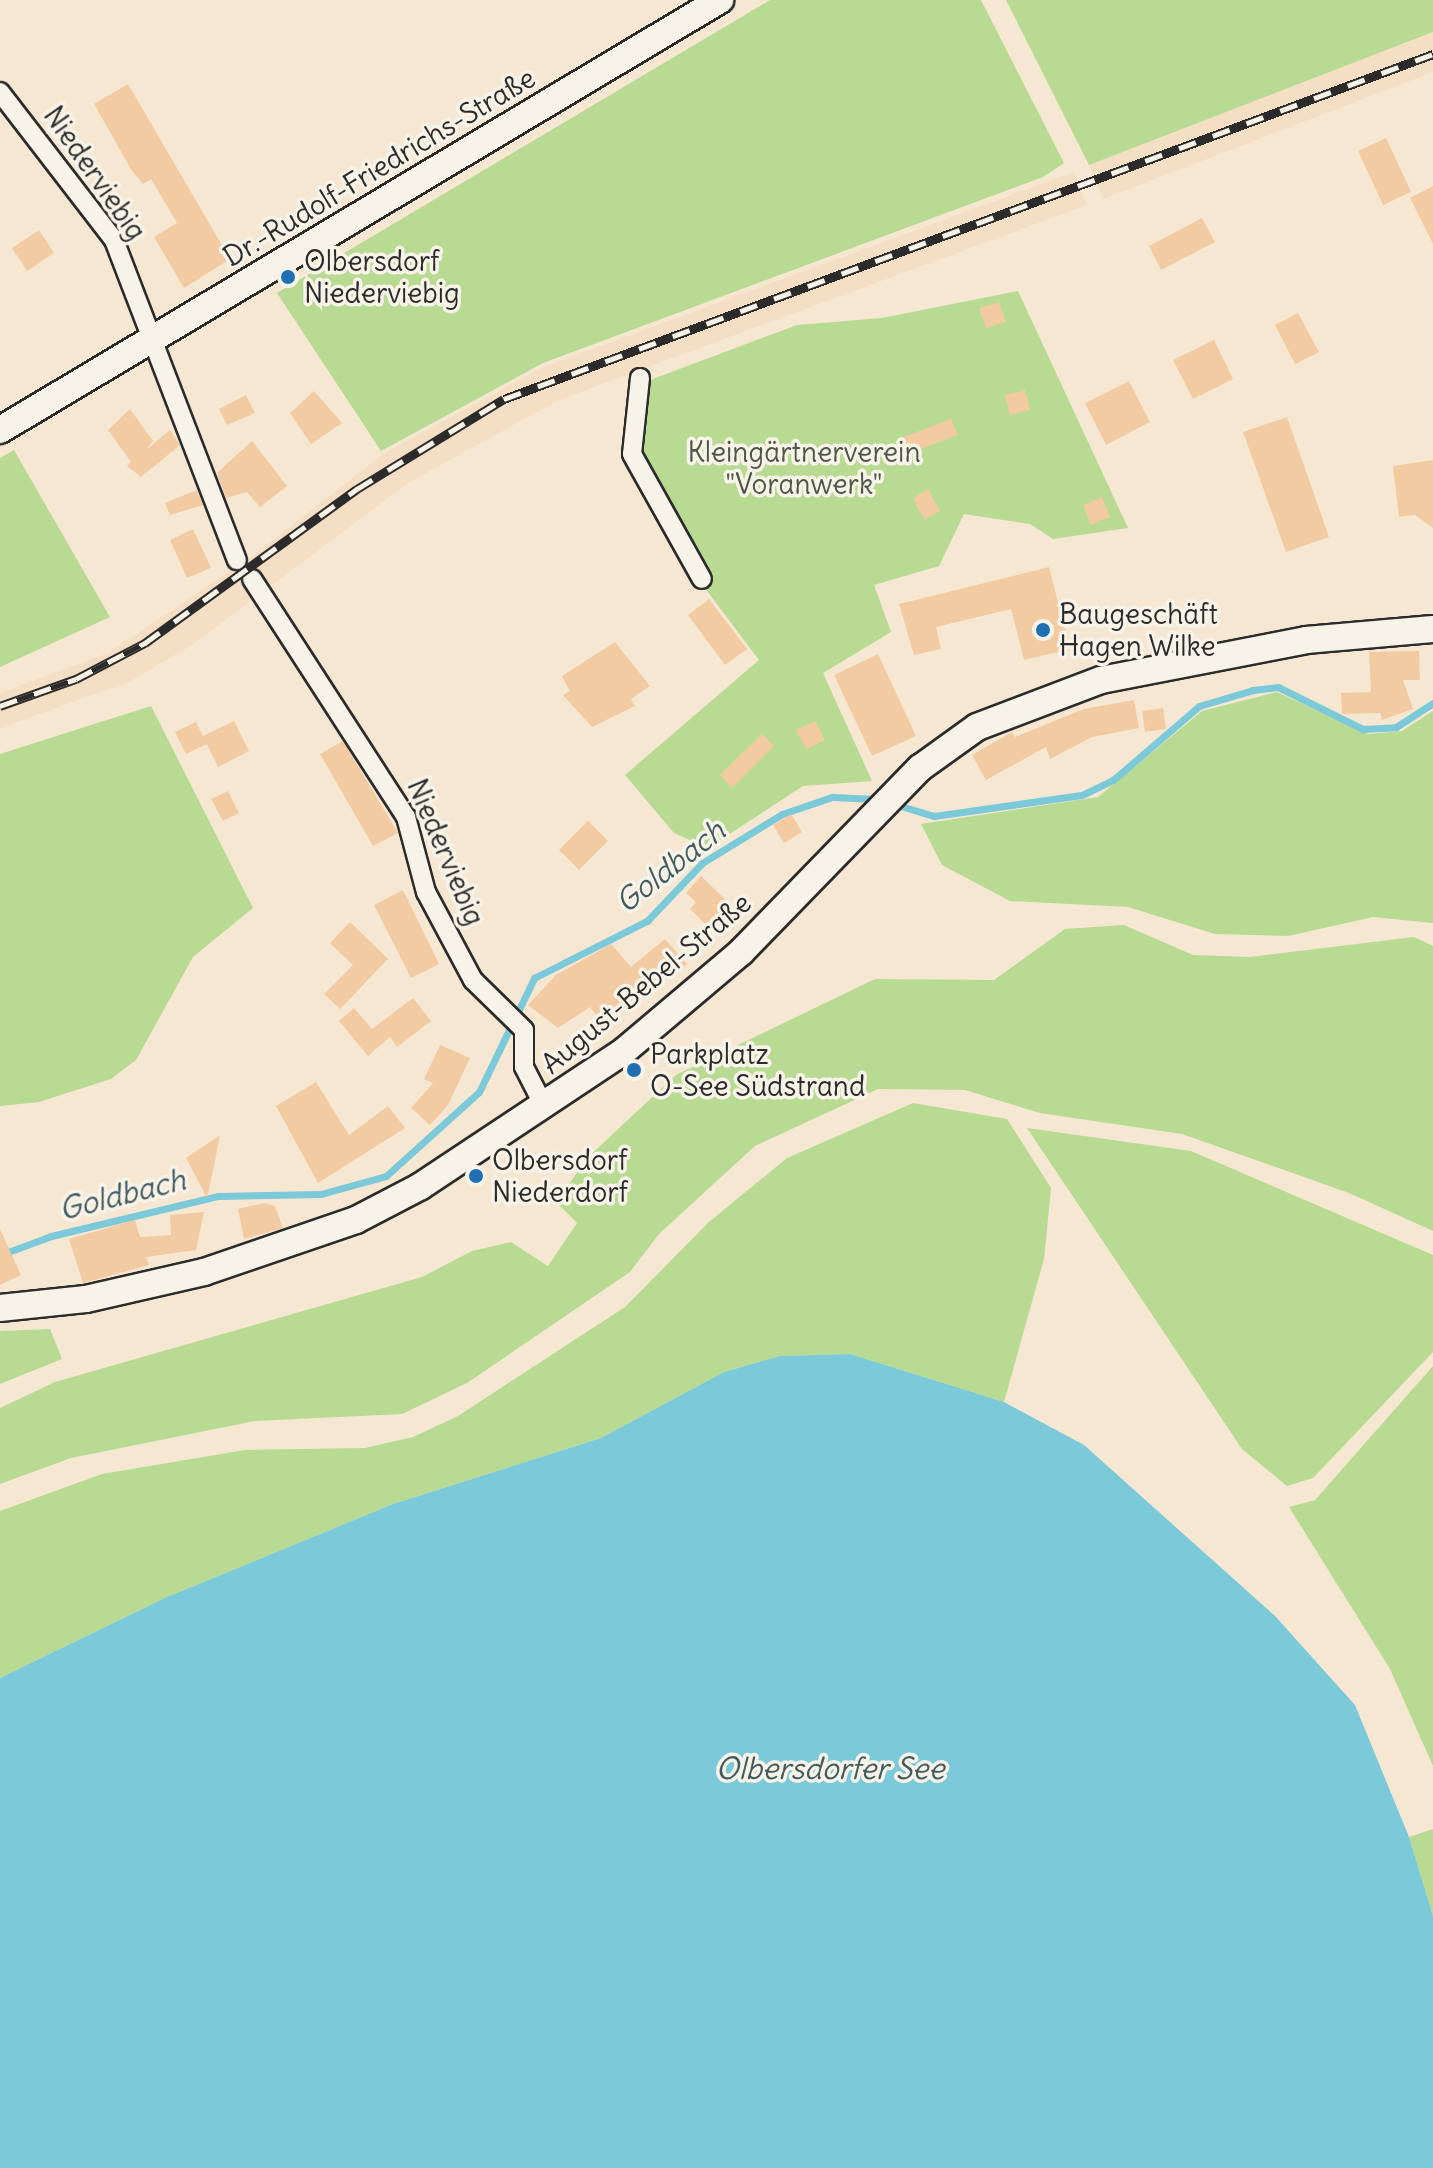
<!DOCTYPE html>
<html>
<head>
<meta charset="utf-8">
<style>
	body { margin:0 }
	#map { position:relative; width:1433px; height:2168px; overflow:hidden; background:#f6e7d3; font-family:Delius,sans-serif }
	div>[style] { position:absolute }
	.built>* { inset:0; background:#f5dfc4 }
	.green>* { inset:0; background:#b9da93 }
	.water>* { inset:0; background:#7bc9d9 }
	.stream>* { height:7px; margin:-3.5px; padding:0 3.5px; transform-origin:3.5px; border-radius:3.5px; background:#7bc9d9 }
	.building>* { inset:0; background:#f2cba2 }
	.roads { filter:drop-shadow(2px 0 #2b2b2b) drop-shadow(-2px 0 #2b2b2b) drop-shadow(0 2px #2b2b2b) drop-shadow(0 -2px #2b2b2b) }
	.street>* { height:18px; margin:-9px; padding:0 9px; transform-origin:9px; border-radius:9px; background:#f7f3e8 }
	.secondary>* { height:26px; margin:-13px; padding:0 13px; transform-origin:13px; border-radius:13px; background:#f7f3e8 }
	.rail>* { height:9px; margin-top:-4.5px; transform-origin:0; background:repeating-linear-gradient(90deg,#f7f3e8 0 18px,#2b2b2b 0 36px); box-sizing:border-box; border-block:2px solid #2b2b2b }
	.dots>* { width:22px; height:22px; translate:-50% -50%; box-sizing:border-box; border:4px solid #f7f3e8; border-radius:50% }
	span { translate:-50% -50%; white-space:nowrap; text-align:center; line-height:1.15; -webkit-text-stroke:7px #f7f3e8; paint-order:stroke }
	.street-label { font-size:28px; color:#2b2b2b }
	.poi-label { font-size:28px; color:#2b2b2b }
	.left { translate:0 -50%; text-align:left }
	.park-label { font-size:28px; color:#4e5745 }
	.water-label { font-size:30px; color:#435a5f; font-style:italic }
</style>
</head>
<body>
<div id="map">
	<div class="built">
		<div style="clip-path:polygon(1433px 32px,1433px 72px,1103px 199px,1089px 165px)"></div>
		<div style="clip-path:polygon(1074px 172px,1087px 205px,559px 400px,408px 483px,192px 645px,129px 682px,0 728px,0 693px,108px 653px,251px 557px,383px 454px,543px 367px)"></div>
	</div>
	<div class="green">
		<div style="clip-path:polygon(770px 0,981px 0,1064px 163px,1043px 177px,543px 363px,381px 451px,277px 293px)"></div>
		<div style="clip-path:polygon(1006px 0,1433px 0,1433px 32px,1089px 165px)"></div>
		<div style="clip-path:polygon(1018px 291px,1128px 528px,1053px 539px,1030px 524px,964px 514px,939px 566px,874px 585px,891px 632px,823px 673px,872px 781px,803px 786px,708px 848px,674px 833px,625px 775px,759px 660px,689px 567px,632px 454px,642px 383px,797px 325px,882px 318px)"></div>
		<div style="clip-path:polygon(14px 450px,110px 617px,0 667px,0 458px)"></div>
		<div style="clip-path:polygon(1277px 692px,1368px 734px,1402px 731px,1433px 711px,1433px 923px,1373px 917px,1288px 936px,1215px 934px,1128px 907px,1010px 901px,942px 865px,921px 824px,1098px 797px,1202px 711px)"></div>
		<div style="clip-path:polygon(151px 706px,253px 908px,193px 957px,136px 1060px,111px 1079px,39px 1102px,0 1106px,0 754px)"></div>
		<div style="clip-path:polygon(1124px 925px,1193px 955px,1250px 957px,1414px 937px,1433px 946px,1433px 1231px,1349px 1193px,1182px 1134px,1040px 1113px,965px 1090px,878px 1089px,755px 1146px,659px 1234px,630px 1272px,467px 1383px,402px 1414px,255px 1421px,71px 1458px,0 1484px,0 1408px,55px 1382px,422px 1277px,472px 1251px,511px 1242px,548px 1266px,577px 1223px,557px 1203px,585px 1160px,676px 1075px,875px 979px,994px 980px,1065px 929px)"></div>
		<div style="clip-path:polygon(913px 1103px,1007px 1119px,1051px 1188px,1044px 1259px,1004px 1402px,850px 1354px,780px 1356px,724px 1372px,601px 1438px,393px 1504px,167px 1597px,0 1678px,0 1511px,102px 1474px,245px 1450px,365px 1448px,413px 1437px,458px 1416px,625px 1307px,709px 1222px,787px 1158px)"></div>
		<div style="clip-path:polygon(1027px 1128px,1191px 1151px,1433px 1255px,1433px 1352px,1313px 1478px,1287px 1486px,1242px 1449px)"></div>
		<div style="clip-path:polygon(50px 1329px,62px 1359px,0 1384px,0 1331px)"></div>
		<div style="clip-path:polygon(1433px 1366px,1433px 1766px,1390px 1669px,1289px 1507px,1315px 1500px)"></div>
		<div style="clip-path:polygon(1433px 1829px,1433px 1916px,1409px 1837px)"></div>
	</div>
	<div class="water">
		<div style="clip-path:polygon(850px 1354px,1004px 1402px,1084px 1445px,1275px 1616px,1355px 1705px,1409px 1837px,1433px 1916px,1433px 2168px,0 2168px,0 1678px,167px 1597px,393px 1504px,601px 1438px,724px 1372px,780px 1356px)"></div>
	</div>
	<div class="stream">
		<div style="left:894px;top:804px;width:42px;rotate:16.7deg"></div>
		<div style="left:934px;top:816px;width:149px;rotate:-8.1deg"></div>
		<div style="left:1082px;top:795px;width:34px;rotate:-26deg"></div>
		<div style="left:1113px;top:780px;width:113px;rotate:-40.7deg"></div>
		<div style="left:1199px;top:706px;width:56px;rotate:-16.5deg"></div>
		<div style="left:1253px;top:690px;width:25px;rotate:-7deg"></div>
		<div style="left:1278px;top:687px;width:95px;rotate:26.3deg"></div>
		<div style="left:1363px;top:729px;width:33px;rotate:-3deg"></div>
		<div style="left:1396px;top:727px;width:44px;rotate:-33deg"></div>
		<div style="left:0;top:1255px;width:54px;rotate:-20.4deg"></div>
		<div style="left:51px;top:1236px;width:172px;rotate:-13.5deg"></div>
		<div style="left:218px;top:1196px;width:103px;rotate:-1.1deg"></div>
		<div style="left:321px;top:1194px;width:67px;rotate:-15.5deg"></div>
		<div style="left:386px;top:1176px;width:125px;rotate:-42.1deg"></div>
		<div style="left:479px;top:1092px;width:127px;rotate:-64.2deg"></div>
		<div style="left:534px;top:978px;width:127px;rotate:-26.8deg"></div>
		<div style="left:647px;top:921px;width:80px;rotate:-46.5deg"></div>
		<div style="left:702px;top:863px;width:94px;rotate:-31.5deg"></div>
		<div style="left:782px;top:814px;width:53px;rotate:-18.8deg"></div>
		<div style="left:832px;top:797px;width:46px;rotate:2.5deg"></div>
	</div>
	<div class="building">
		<div style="clip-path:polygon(128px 84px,230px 259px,184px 288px,154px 237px,177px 223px,151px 179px,143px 184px,132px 171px,94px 104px)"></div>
		<div style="clip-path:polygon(1386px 138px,1411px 192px,1383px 205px,1358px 151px)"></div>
		<div style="clip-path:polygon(1433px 186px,1433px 244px,1410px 198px)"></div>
		<div style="clip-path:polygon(1202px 218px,1215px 242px,1161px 270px,1149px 246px)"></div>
		<div style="clip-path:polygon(39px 230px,54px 253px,27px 271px,12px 248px)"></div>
		<div style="clip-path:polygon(999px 302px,1006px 322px,986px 328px,979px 308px)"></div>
		<div style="clip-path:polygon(1298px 313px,1319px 352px,1295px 364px,1275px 325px)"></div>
		<div style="clip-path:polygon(1214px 340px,1233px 379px,1193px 399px,1173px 360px)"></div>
		<div style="clip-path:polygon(1129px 381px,1150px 422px,1106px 445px,1085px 403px)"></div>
		<div style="clip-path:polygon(1025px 390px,1030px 410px,1010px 415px,1005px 395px)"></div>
		<div style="clip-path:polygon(314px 391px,342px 423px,311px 444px,290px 413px)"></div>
		<div style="clip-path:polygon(246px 395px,255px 413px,227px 425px,219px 409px)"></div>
		<div style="clip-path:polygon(130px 409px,153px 441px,146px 450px,170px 430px,180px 445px,141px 477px,127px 466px,131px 462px,108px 430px)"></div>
		<div style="clip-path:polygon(1287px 417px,1329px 537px,1286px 552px,1243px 432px)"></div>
		<div style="clip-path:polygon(951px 419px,958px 435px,904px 455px,898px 439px)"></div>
		<div style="clip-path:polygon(252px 441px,287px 486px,260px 507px,247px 492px,226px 498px,217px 473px)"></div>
		<div style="clip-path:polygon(1433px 460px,1433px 528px,1415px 515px,1399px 517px,1393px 466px)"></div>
		<div style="clip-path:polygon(928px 489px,940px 511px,924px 520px,913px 498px)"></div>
		<div style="clip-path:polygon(197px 490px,203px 505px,170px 515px,165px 503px)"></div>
		<div style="clip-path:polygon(1102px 497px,1110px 517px,1091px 525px,1083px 505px)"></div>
		<div style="clip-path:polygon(193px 529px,211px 568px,187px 578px,170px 540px)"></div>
		<div style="clip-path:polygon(1049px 567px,1070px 649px,1024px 660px,1011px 609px,936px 627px,941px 649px,914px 655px,899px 604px)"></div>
		<div style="clip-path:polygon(709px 599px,747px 649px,725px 665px,688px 615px)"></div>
		<div style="clip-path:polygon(615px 642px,650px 686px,631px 699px,635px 706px,592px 727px,563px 695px,570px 691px,562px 676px)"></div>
		<div style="clip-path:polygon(1419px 651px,1420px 680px,1403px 680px,1413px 709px,1382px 720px,1380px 713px,1342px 714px,1341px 693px,1371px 692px,1369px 652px)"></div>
		<div style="clip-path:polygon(878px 654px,916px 736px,872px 756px,834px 675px)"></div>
		<div style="clip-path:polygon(1134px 700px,1139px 728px,1092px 737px,1050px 759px,1046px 747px,986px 780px,972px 755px,1012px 732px,1015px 737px,1084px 709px)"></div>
		<div style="clip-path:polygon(1163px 708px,1166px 729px,1145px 732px,1142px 711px)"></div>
		<div style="clip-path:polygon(234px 721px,249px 751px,218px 767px,203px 736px)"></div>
		<div style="clip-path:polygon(815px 721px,825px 740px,806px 749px,796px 730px)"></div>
		<div style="clip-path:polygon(196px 722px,207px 744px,186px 754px,175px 732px)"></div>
		<div style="clip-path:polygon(762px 734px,774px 746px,732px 788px,720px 775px)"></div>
		<div style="clip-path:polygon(343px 741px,398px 833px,373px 846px,320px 754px)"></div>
		<div style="clip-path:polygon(228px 791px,239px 813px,223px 821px,211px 799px)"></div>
		<div style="clip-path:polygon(791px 814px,802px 832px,784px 843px,773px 825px)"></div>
		<div style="clip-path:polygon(588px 821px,608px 841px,579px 870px,559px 850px)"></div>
		<div style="clip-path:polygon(701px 876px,732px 906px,709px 928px,690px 909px,696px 902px,686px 893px)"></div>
		<div style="clip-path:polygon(403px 890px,439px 964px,411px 978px,374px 905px)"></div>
		<div style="clip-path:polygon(350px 922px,388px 959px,340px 1009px,324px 994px,353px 965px,330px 943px)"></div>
		<div style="clip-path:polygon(665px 939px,687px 964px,604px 1026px,590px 1007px,558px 1028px,528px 1005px,556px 975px,611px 944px,631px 967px)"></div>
		<div style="clip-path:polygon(413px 998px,431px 1021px,397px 1047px,390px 1037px,368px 1056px,339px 1021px,354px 1008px,372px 1029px)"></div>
		<div style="clip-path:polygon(440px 1045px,470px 1058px,448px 1105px,430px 1125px,411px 1108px,433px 1083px,424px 1079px)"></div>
		<div style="clip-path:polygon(316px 1082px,349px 1135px,388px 1106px,405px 1128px,318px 1183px,276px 1106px)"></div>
		<div style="clip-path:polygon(220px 1135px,214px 1166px,207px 1198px,186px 1158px)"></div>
		<div style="clip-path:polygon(264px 1203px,275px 1206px,283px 1228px,244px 1239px,238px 1209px)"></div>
		<div style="clip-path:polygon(204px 1212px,196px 1250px,146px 1257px,149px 1265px,83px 1283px,69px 1239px,135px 1220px,140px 1237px,171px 1235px,170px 1215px)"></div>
		<div style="clip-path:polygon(0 1229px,21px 1275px,0 1285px)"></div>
	</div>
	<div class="roads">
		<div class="street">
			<div style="left:0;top:92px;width:187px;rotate:52.4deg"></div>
			<div style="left:114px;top:240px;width:343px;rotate:69deg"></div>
			<div style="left:640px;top:378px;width:76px;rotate:96deg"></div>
			<div style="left:632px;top:454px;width:143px;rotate:60.8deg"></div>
			<div style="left:252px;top:579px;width:283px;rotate:57.1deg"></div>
			<div style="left:406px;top:817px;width:78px;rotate:75.1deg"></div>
			<div style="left:426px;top:892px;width:100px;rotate:61.9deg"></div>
			<div style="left:473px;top:980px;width:71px;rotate:44.4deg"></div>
			<div style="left:524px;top:1030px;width:37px;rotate:90deg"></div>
			<div style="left:524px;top:1067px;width:46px;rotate:62.9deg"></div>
		</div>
		<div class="secondary">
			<div style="left:0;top:430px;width:839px;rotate:-30.85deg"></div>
			<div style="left:0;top:1308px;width:86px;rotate:-6deg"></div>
			<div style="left:86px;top:1299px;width:121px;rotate:-12.9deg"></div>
			<div style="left:204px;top:1272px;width:161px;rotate:-18.9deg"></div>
			<div style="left:356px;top:1220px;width:73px;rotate:-27.6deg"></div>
			<div style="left:421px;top:1186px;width:244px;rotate:-33.6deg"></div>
			<div style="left:624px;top:1051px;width:153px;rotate:-40.2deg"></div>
			<div style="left:741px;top:952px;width:257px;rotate:-45.8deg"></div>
			<div style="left:920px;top:768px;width:70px;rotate:-35.7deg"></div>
			<div style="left:977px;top:727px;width:133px;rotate:-20.8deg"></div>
			<div style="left:1101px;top:680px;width:209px;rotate:-11deg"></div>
			<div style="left:1306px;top:640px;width:127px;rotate:-5deg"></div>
		</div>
	</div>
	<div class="rail">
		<div style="left:0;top:706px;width:81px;rotate:-19.6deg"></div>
		<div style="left:76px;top:679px;width:78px;rotate:-27.6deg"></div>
		<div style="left:145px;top:643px;width:262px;rotate:-36deg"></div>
		<div style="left:357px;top:489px;width:172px;rotate:-31.5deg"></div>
		<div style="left:504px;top:399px;width:991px;rotate:-20.37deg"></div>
	</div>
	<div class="dots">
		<div style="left:288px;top:277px;background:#1f6fb2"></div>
		<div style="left:1043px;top:630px;background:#1f6fb2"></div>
		<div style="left:634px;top:1070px;background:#1f6fb2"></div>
		<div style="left:476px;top:1176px;background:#1f6fb2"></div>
	</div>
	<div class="street-label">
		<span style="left:379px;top:167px;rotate:-31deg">Dr.-Rudolf-Friedrichs-Straße</span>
		<span style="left:95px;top:173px;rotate:55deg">Niederviebig</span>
		<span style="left:446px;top:852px;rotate:67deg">Niederviebig</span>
		<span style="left:646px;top:983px;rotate:-40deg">August-Bebel-Straße</span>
	</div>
	<div class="poi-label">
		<span class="left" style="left:304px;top:277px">Olbersdorf<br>Niederviebig</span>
		<span class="left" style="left:1059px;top:630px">Baugeschäft<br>Hagen Wilke</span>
		<span class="left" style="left:650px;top:1070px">Parkplatz<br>O-See Südstrand</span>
		<span class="left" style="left:492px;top:1176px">Olbersdorf<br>Niederdorf</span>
	</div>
	<div class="park-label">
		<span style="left:804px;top:468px">Kleingärtnerverein<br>"Voranwerk"</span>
	</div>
	<div class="water-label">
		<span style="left:670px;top:866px;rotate:-38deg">Goldbach</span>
		<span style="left:122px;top:1194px;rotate:-14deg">Goldbach</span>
		<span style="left:830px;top:1768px">Olbersdorfer See</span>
	</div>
</div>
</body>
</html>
